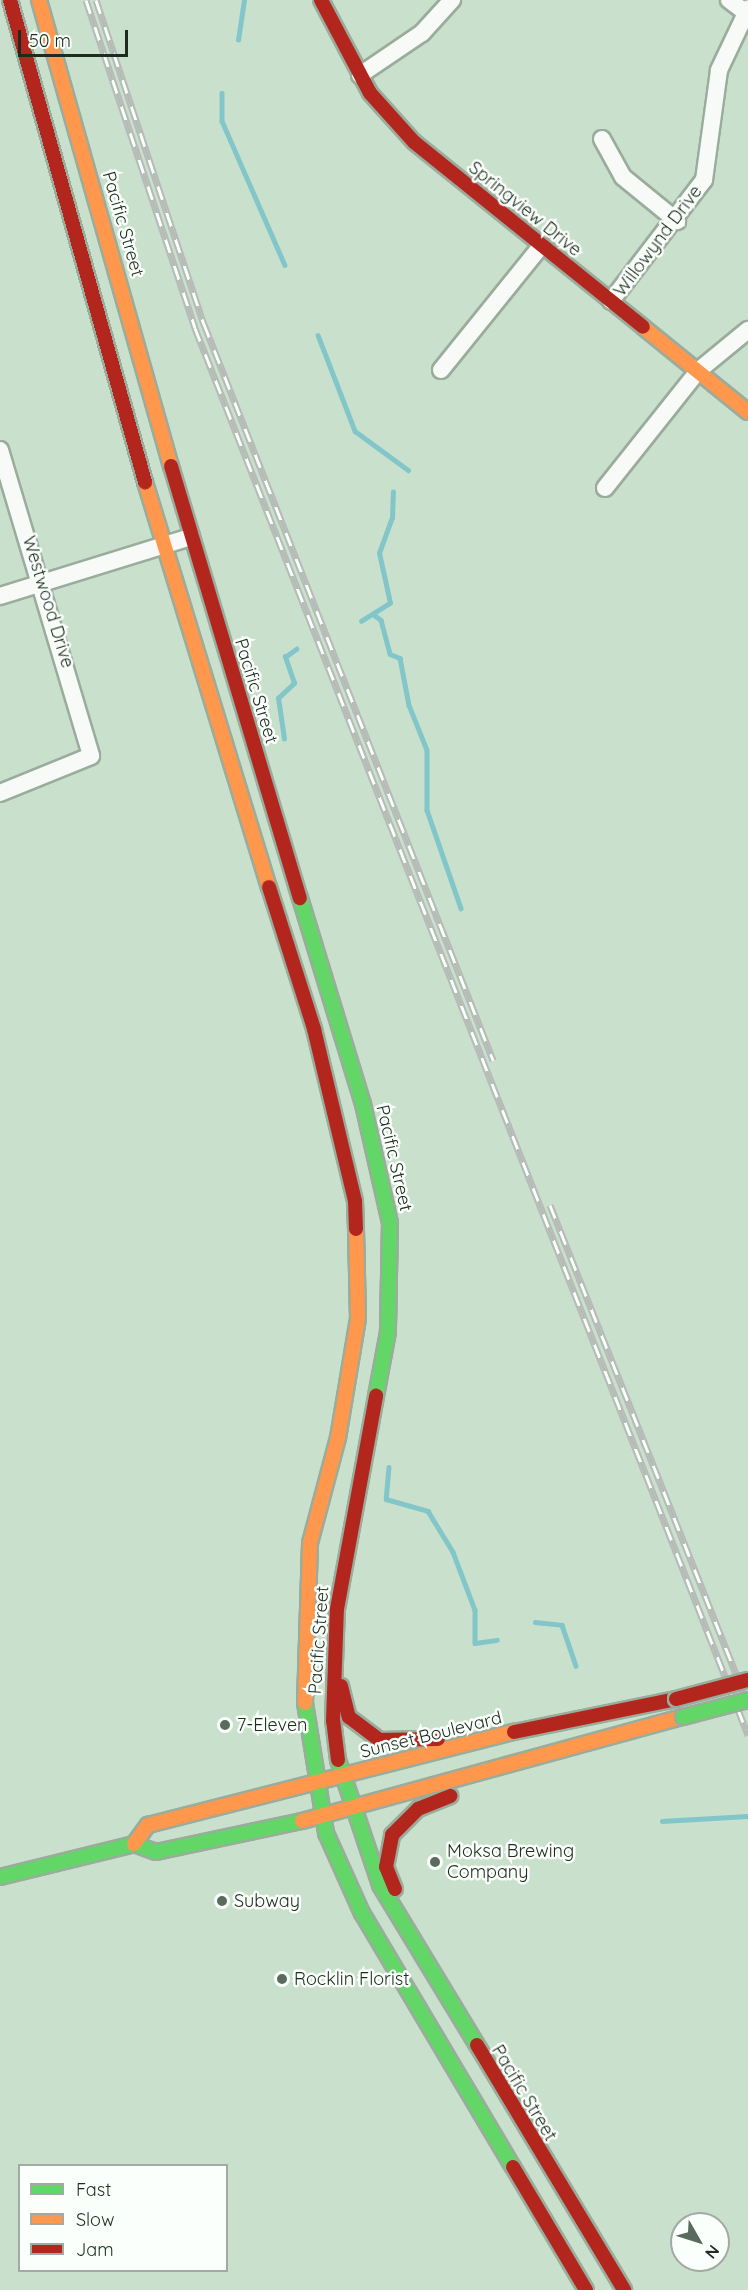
<!DOCTYPE html>
<html>
<head>
<meta charset="utf-8">
<style>
	body { margin:0 }
	#map { position:relative; width:748px; height:2290px; overflow:hidden; background:#c9e0cc; font-family:Quicksand,sans-serif }
	div>[style] { position:absolute }
	.stream>* { height:4.5px; margin:-2.25px; padding:0 2.25px; transform-origin:2.25px; border-radius:2.25px; background:#83c6c9 }
	.roads { filter:drop-shadow(2px 0 #9aac9c) drop-shadow(-2px 0 #9aac9c) drop-shadow(0 2px #9aac9c) drop-shadow(0 -2px #9aac9c) }
	.street>* { height:16px; margin:-8px; padding:0 8px; transform-origin:8px; border-radius:8px; background:#f7faf7 }
	.fast>* { height:14px; margin:-7px; padding:0 7px; transform-origin:7px; border-radius:7px; background:#63d668 }
	.slow>* { height:14px; margin:-7px; padding:0 7px; transform-origin:7px; border-radius:7px; background:#ff974d }
	.jam>* { height:14px; margin:-7px; padding:0 7px; transform-origin:7px; border-radius:7px; background:#b3261e }
	.rail>* { height:7px; margin-top:-3.5px; transform-origin:0; background:repeating-linear-gradient(90deg,#fbfffb 0 14px,#b6bbb7 0 28px); box-sizing:border-box; border-block:2px solid #b6bbb7 }
	.bridges { filter:drop-shadow(2px 0 #9aac9c) drop-shadow(-2px 0 #9aac9c) drop-shadow(0 2px #9aac9c) drop-shadow(0 -2px #9aac9c) }
	.fast-bridge>* { height:14px; margin:-7px; padding:0 7px; transform-origin:7px; border-radius:7px; background:#63d668 }
	.jam-bridge>* { height:14px; margin:-7px; padding:0 7px; transform-origin:7px; border-radius:7px; background:#b3261e }
	.dots>* { width:16px; height:16px; translate:-50% -50%; box-sizing:border-box; border:3px solid #fbfffb; border-radius:50% }
	span { translate:-50% -50%; white-space:nowrap; text-align:center; line-height:1.15; -webkit-text-stroke:5px #fbfffb; paint-order:stroke }
	.street-label { font-size:18px; color:#1d2c1f }
	.poi-label { font-size:18px; color:#1d2c1f }
	.left { translate:0 -50%; text-align:left }
	.legend { position:absolute; left:18px; top:2164px; width:210px; height:108px; box-sizing:border-box; background:#fbfffb; border:2px solid #a2aba3; margin:0; padding:8px 10px; list-style:none; font-size:18px; color:#1d2c1f }
	.legend li { display:flex; align-items:center; gap:12px; height:30px }
	.legend b { width:30px; border:2px solid #a2aba3 }
	.north { position:absolute; left:670px; top:2212px; width:60px; height:60px; box-sizing:border-box; background:#fbfffb; border:2px solid #a2aba3; border-radius:50%; rotate:129deg; font-size:16px; font-weight:700; line-height:24px; text-align:center; color:#1d2c1f }
	.north::after { content:''; display:block; margin:auto; width:21px; height:27px; background:#596b5c; clip-path:polygon(50% 0,100% 100%,50% 72%,0 100%) }
	.scale { position:absolute; left:18px; top:30px; width:110px; height:27px; box-sizing:border-box; border:3px solid #1d2c1f; border-top:0; padding-left:8px; font-size:18px; line-height:21px; white-space:nowrap; color:#1d2c1f; -webkit-text-stroke:4px #fbfffb; paint-order:stroke }
</style>
</head>
<body>
<div id="map">
	<div class="stream">
		<div style="left:238px;top:40px;width:40px;rotate:-81.5deg"></div>
		<div style="left:222px;top:93px;width:28px;rotate:90deg"></div>
		<div style="left:222px;top:121px;width:157px;rotate:66.4deg"></div>
		<div style="left:318px;top:335px;width:103px;rotate:68.9deg"></div>
		<div style="left:355px;top:431px;width:66px;rotate:36.3deg"></div>
		<div style="left:373px;top:614px;width:10px;rotate:37deg"></div>
		<div style="left:381px;top:620px;width:35px;rotate:75deg"></div>
		<div style="left:390px;top:654px;width:11px;rotate:22deg"></div>
		<div style="left:400px;top:658px;width:48px;rotate:79.2deg"></div>
		<div style="left:409px;top:705px;width:48px;rotate:68.2deg"></div>
		<div style="left:427px;top:750px;width:60px;rotate:90deg"></div>
		<div style="left:427px;top:810px;width:104px;rotate:70.9deg"></div>
		<div style="left:361px;top:621px;width:34px;rotate:-32deg"></div>
		<div style="left:390px;top:603px;width:51px;rotate:-102.4deg"></div>
		<div style="left:379px;top:553px;width:37px;rotate:-70deg"></div>
		<div style="left:392px;top:518px;width:26px;rotate:-88deg"></div>
		<div style="left:284px;top:739px;width:41px;rotate:-98.3deg"></div>
		<div style="left:278px;top:698px;width:22px;rotate:-43deg"></div>
		<div style="left:294px;top:683px;width:28px;rotate:-109deg"></div>
		<div style="left:285px;top:657px;width:14px;rotate:-36deg"></div>
		<div style="left:389px;top:1467px;width:32px;rotate:95deg"></div>
		<div style="left:386px;top:1499px;width:44px;rotate:15.9deg"></div>
		<div style="left:428px;top:1511px;width:48px;rotate:58.6deg"></div>
		<div style="left:453px;top:1552px;width:62px;rotate:69.2deg"></div>
		<div style="left:475px;top:1610px;width:33px;rotate:90deg"></div>
		<div style="left:475px;top:1643px;width:22px;rotate:-8deg"></div>
		<div style="left:535px;top:1622px;width:27px;rotate:6deg"></div>
		<div style="left:562px;top:1625px;width:43px;rotate:71.1deg"></div>
		<div style="left:662px;top:1821px;width:86px;rotate:-3.3deg"></div>
	</div>
	<div class="roads">
		<div class="street">
			<div style="left:729px;top:0;width:20px;rotate:37deg"></div>
			<div style="left:360px;top:75px;width:75px;rotate:-34.1deg"></div>
			<div style="left:422px;top:33px;width:45px;rotate:-47.7deg"></div>
			<div style="left:602px;top:139px;width:43px;rotate:61.1deg"></div>
			<div style="left:623px;top:177px;width:70px;rotate:39.2deg"></div>
			<div style="left:611px;top:301px;width:153px;rotate:-52.5deg"></div>
			<div style="left:704px;top:180px;width:111px;rotate:-82.2deg"></div>
			<div style="left:719px;top:70px;width:68px;rotate:-64.6deg"></div>
			<div style="left:441px;top:370px;width:159px;rotate:-51.1deg"></div>
			<div style="left:0;top:450px;width:319px;rotate:73.4deg"></div>
			<div style="left:91px;top:756px;width:98px;rotate:157.9deg"></div>
			<div style="left:605px;top:488px;width:149px;rotate:-51.5deg"></div>
			<div style="left:698px;top:371px;width:65px;rotate:-39.4deg"></div>
			<div style="left:0;top:596px;width:200px;rotate:-17.2deg"></div>
		</div>
		<div class="fast">
			<div style="left:300px;top:898px;width:215px;rotate:73deg"></div>
			<div style="left:363px;top:1104px;width:122px;rotate:77.2deg"></div>
			<div style="left:390px;top:1223px;width:109px;rotate:91.1deg"></div>
			<div style="left:388px;top:1332px;width:65px;rotate:100.6deg"></div>
			<div style="left:305px;top:1703px;width:132px;rotate:80.8deg"></div>
			<div style="left:326px;top:1833px;width:88px;rotate:65.8deg"></div>
			<div style="left:362px;top:1913px;width:295px;rotate:59.3deg"></div>
			<div style="left:338px;top:1760px;width:132px;rotate:71.4deg"></div>
			<div style="left:380px;top:1885px;width:187px;rotate:58.8deg"></div>
			<div style="left:0;top:1877px;width:138px;rotate:-13.8deg"></div>
			<div style="left:134px;top:1844px;width:23px;rotate:20deg"></div>
			<div style="left:156px;top:1852px;width:149px;rotate:-12deg"></div>
		</div>
		<div class="slow">
			<div style="left:39px;top:0;width:484px;rotate:74.2deg"></div>
			<div style="left:643px;top:327px;width:135px;rotate:39deg"></div>
			<div style="left:145px;top:482px;width:424px;rotate:73deg"></div>
			<div style="left:305px;top:1703px;width:160px;rotate:-88.2deg"></div>
			<div style="left:310px;top:1543px;width:109px;rotate:-75.1deg"></div>
			<div style="left:338px;top:1438px;width:122px;rotate:-80.5deg"></div>
			<div style="left:358px;top:1318px;width:89px;rotate:-91.3deg"></div>
			<div style="left:302px;top:1821px;width:395px;rotate:-15.3deg"></div>
			<div style="left:134px;top:1844px;width:24px;rotate:-54deg"></div>
			<div style="left:148px;top:1825px;width:378px;rotate:-14.3deg"></div>
		</div>
		<div class="jam">
			<div style="left:10px;top:0;width:501px;rotate:74.35deg"></div>
			<div style="left:321px;top:0;width:105px;rotate:62.2deg"></div>
			<div style="left:370px;top:93px;width:66px;rotate:48.1deg"></div>
			<div style="left:414px;top:142px;width:294px;rotate:38.9deg"></div>
			<div style="left:171px;top:466px;width:451px;rotate:73.4deg"></div>
			<div style="left:269px;top:887px;width:149px;rotate:72.4deg"></div>
			<div style="left:314px;top:1029px;width:177px;rotate:76.6deg"></div>
			<div style="left:355px;top:1201px;width:28px;rotate:88deg"></div>
			<div style="left:341px;top:1686px;width:32px;rotate:76deg"></div>
			<div style="left:349px;top:1717px;width:38px;rotate:37deg"></div>
			<div style="left:379px;top:1740px;width:59px;rotate:-1deg"></div>
			<div style="left:514px;top:1732px;width:165px;rotate:-11.5deg"></div>
			<div style="left:338px;top:1760px;width:39px;rotate:-97deg"></div>
			<div style="left:333px;top:1721px;width:112px;rotate:-88deg"></div>
			<div style="left:337px;top:1609px;width:217px;rotate:-79.6deg"></div>
			<div style="left:395px;top:1889px;width:24px;rotate:-112deg"></div>
			<div style="left:386px;top:1867px;width:33px;rotate:-79deg"></div>
			<div style="left:392px;top:1835px;width:37px;rotate:-45deg"></div>
			<div style="left:418px;top:1809px;width:35px;rotate:-22deg"></div>
			<div style="left:477px;top:2045px;width:286px;rotate:59deg"></div>
			<div style="left:513px;top:2167px;width:143px;rotate:59.3deg"></div>
		</div>
	</div>
	<div class="rail">
		<div style="left:86px;top:0;width:346px;rotate:71.6deg"></div>
		<div style="left:195px;top:328px;width:1512px;rotate:68.54deg"></div>
		<div style="left:96px;top:0;width:342px;rotate:71.6deg"></div>
		<div style="left:204px;top:324px;width:791px;rotate:68.56deg"></div>
		<div style="left:550px;top:1205px;width:537px;rotate:68.36deg"></div>
	</div>
	<div class="bridges">
		<div class="fast-bridge">
			<div style="left:683px;top:1717px;width:67px;rotate:-14.7deg"></div>
		</div>
		<div class="jam-bridge">
			<div style="left:676px;top:1699px;width:74px;rotate:-14.8deg"></div>
		</div>
	</div>
	<div class="dots">
		<div style="left:225px;top:1725px;background:#596b5c"></div>
		<div style="left:435px;top:1862px;background:#596b5c"></div>
		<div style="left:222px;top:1901px;background:#596b5c"></div>
		<div style="left:282px;top:1979px;background:#596b5c"></div>
	</div>
	<div class="street-label">
		<span style="left:525px;top:209px;rotate:39deg">Springview Drive</span>
		<span style="left:123px;top:224px;rotate:74deg">Pacific Street</span>
		<span style="left:658px;top:241px;rotate:-53deg">Willowynd Drive</span>
		<span style="left:48px;top:602px;rotate:73deg">Westwood Drive</span>
		<span style="left:256px;top:691px;rotate:73deg">Pacific Street</span>
		<span style="left:394px;top:1158px;rotate:77deg">Pacific Street</span>
		<span style="left:319px;top:1640px;rotate:-86deg">Pacific Street</span>
		<span style="left:431px;top:1735px;rotate:-14deg">Sunset Boulevard</span>
		<span style="left:524px;top:2093px;rotate:59deg">Pacific Street</span>
	</div>
	<div class="poi-label">
		<span class="left" style="left:237px;top:1725px">7-Eleven</span>
		<span class="left" style="left:447px;top:1862px">Moksa Brewing<br>Company</span>
		<span class="left" style="left:234px;top:1901px">Subway</span>
		<span class="left" style="left:294px;top:1979px">Rocklin Florist</span>
	</div>
	<ul class="legend">
	<li><b style="height:8px;background:#63d668"></b>Fast</li>
	<li><b style="height:8px;background:#ff974d"></b>Slow</li>
	<li><b style="height:8px;background:#b3261e"></b>Jam</li>
	</ul>
	<div class="north">N</div>
	<div class="scale">50 m</div>
</div>
</body>
</html>
